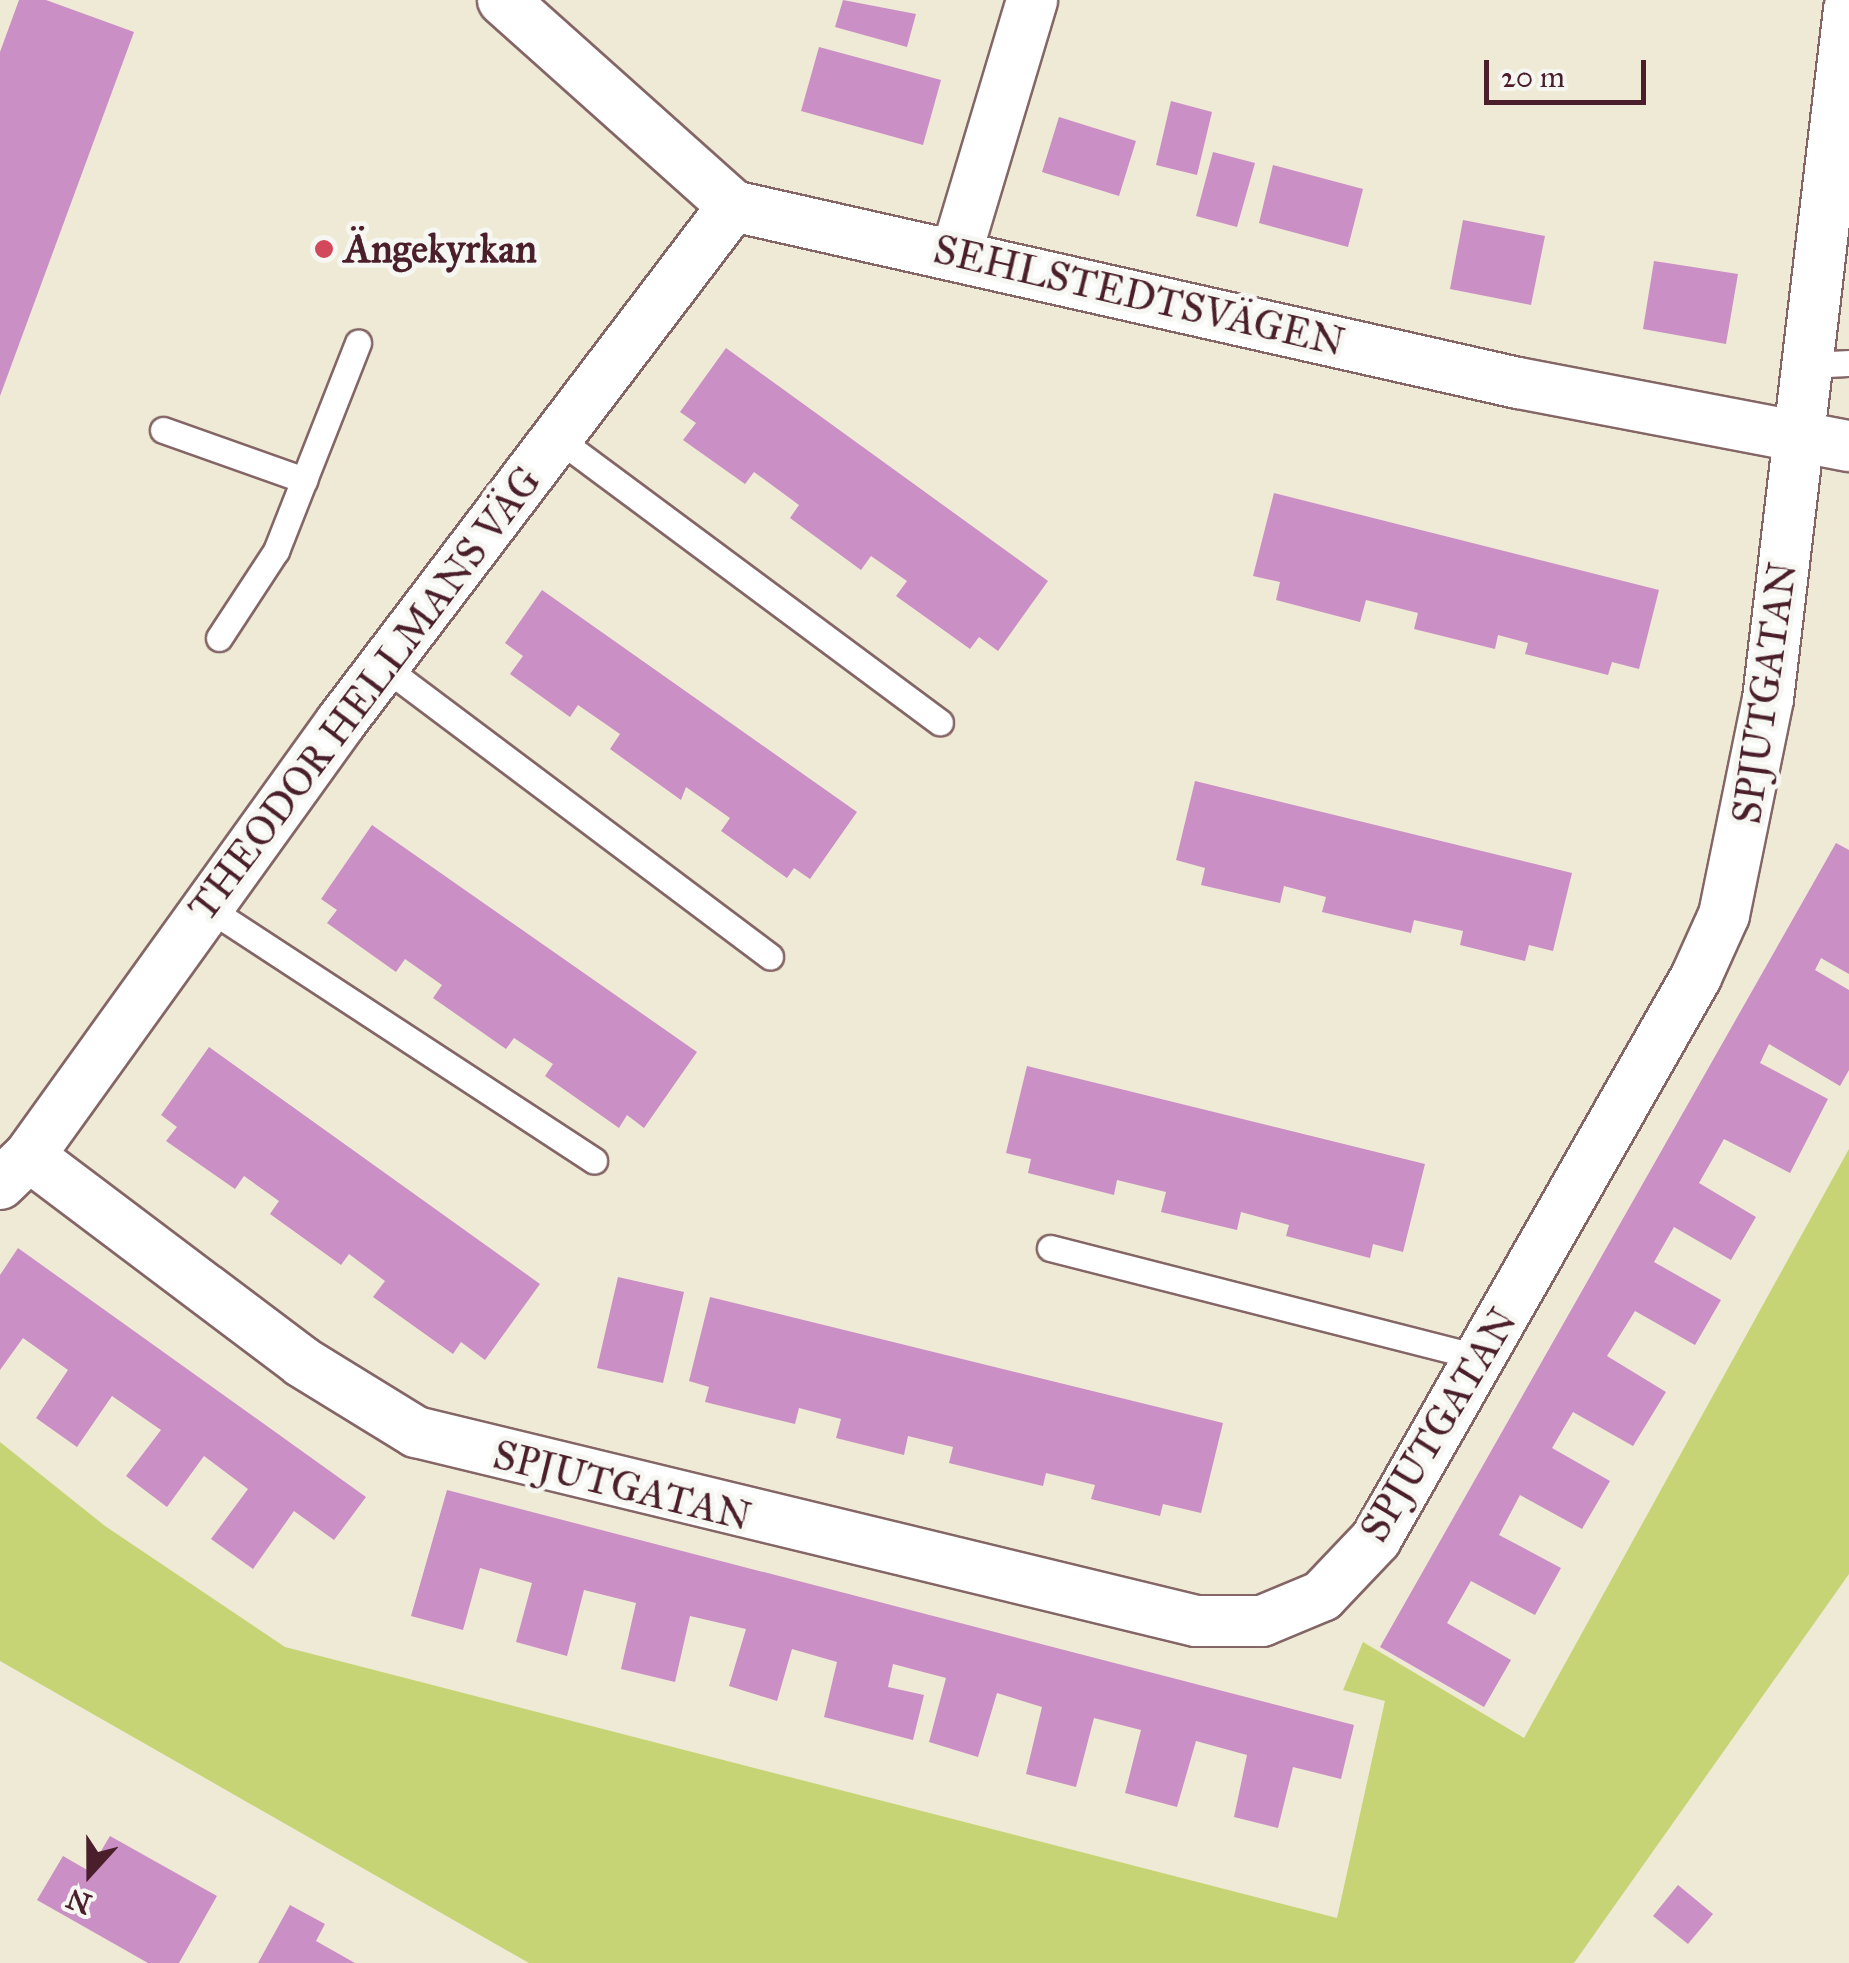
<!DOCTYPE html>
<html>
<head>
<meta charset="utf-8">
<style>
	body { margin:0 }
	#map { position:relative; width:1849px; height:1963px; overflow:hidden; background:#efead5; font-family:"IM FELL Great Primer",serif }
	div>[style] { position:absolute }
	.green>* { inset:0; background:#c6d475 }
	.building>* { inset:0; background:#ca8fc4 }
	.roads { filter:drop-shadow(2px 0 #846666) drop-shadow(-2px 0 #846666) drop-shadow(0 2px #846666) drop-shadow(0 -2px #846666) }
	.service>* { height:25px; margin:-12.5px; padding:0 12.5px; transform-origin:12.5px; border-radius:12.5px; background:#fff }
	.minor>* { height:50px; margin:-25px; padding:0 25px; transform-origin:25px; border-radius:25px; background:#fff }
	.dots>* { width:28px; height:28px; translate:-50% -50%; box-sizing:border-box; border:5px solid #f6f6f2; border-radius:50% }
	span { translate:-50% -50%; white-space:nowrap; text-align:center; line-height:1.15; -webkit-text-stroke:10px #f6f6f2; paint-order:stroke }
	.poi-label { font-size:40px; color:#4a1f2b; font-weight:700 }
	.left { translate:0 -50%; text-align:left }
	.street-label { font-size:40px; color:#4a1f2b }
	.north { position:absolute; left:40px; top:1823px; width:100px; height:100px; -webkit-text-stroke:8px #f6f6f2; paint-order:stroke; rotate:201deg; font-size:28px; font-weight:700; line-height:40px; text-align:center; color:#4a1f2b }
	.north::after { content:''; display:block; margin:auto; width:35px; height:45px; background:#4a1f2b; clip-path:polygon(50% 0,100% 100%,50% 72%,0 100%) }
	.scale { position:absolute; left:1484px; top:60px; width:162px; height:45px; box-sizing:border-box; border:5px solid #4a1f2b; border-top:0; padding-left:12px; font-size:30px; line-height:35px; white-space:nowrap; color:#4a1f2b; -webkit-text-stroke:8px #f6f6f2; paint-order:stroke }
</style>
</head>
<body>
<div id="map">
	<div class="green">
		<div style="clip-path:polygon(1849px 1149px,1849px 1574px,1574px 1963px,529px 1963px,0 1661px,0 1442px,105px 1526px,285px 1647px,1337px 1918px,1385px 1701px,1343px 1690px,1363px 1642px,1524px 1738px)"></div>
	</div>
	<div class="building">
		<div style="clip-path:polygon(19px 0,46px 0,134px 32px,0 396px,0 52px)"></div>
		<div style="clip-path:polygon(843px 0,916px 14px,907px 47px,835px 27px)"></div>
		<div style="clip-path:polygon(819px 47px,941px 80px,923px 145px,801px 111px)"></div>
		<div style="clip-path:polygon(1171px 101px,1212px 112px,1197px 175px,1156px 165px)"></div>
		<div style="clip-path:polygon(1059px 117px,1136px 141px,1119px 196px,1042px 172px)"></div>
		<div style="clip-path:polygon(1213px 152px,1255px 163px,1237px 227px,1196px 216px)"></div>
		<div style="clip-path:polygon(1273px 165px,1363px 189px,1348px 247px,1259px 223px)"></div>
		<div style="clip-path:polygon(1463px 220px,1545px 236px,1531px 305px,1450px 289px)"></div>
		<div style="clip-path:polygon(1654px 261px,1738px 274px,1726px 344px,1643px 329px)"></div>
		<div style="clip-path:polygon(726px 348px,1048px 581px,998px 651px,979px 637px,970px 649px,896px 596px,907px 581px,871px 556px,861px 570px,790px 518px,799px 505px,754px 472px,745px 484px,683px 440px,696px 423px,680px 412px)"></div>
		<div style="clip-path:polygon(1274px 493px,1659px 590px,1639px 669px,1612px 662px,1608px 675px,1525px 654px,1528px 643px,1498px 635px,1495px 649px,1414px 629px,1418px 613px,1366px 600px,1360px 622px,1276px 600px,1280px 582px,1253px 576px)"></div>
		<div style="clip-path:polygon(542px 590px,857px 812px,810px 879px,794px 868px,787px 878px,721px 831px,730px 818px,686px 787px,681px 800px,610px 749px,620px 734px,578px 705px,570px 717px,510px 674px,523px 656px,505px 643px)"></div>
		<div style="clip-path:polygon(1195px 781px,1572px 873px,1553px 951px,1529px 945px,1525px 961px,1460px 945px,1463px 931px,1414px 920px,1411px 933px,1322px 912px,1326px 897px,1284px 886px,1280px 903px,1201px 885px,1205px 868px,1176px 860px)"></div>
		<div style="clip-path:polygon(372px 825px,697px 1052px,644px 1128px,627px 1115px,619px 1128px,545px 1076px,553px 1064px,514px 1038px,506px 1049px,433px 998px,442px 985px,405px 959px,396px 972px,327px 923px,337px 910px,321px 899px)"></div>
		<div style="clip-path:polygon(1836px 843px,1849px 850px,1849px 974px,1821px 958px,1815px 970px,1849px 990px,1849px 1070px,1840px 1086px,1769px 1044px,1760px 1063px,1828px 1099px,1790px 1173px,1724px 1139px,1699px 1183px,1756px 1217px,1731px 1260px,1674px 1227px,1654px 1262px,1721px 1300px,1695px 1345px,1635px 1311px,1607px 1356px,1666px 1392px,1633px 1446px,1573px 1412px,1552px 1448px,1610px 1481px,1582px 1529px,1520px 1495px,1499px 1535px,1561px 1568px,1535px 1615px,1471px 1581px,1447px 1623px,1511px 1660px,1484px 1707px,1380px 1647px)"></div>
		<div style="clip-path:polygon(209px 1047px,540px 1284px,485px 1360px,461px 1342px,453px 1354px,373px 1297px,385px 1281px,349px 1254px,341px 1265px,270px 1214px,279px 1201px,244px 1176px,235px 1189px,166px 1141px,177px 1127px,161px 1115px)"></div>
		<div style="clip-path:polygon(1027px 1066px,1425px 1164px,1403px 1252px,1373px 1244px,1370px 1258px,1286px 1236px,1289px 1225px,1241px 1212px,1237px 1230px,1161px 1212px,1166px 1192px,1117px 1180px,1114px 1195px,1028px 1173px,1031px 1159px,1006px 1153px)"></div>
		<div style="clip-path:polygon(18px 1248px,366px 1497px,334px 1540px,294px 1511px,253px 1569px,211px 1539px,248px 1489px,204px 1456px,167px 1507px,126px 1476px,161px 1430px,112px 1396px,77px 1447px,36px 1418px,68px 1370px,23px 1338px,0 1370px,0 1275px)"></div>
		<div style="clip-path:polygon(618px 1277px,684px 1292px,663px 1383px,597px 1368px)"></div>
		<div style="clip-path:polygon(710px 1297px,1223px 1423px,1201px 1513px,1163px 1504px,1160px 1516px,1091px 1499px,1095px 1485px,1046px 1473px,1043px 1486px,949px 1463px,953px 1447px,908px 1436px,904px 1455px,836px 1438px,841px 1419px,799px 1408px,795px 1424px,705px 1402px,709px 1387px,689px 1381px)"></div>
		<div style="clip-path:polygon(447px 1490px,1354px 1725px,1341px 1779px,1293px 1767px,1278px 1828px,1234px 1817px,1247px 1755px,1196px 1741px,1177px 1807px,1125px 1793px,1141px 1730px,1094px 1718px,1076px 1787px,1026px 1774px,1042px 1707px,997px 1693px,978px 1757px,929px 1742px,946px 1678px,893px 1664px,888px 1687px,924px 1695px,913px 1740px,824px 1717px,837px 1662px,792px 1649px,777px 1701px,729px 1686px,746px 1629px,690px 1616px,675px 1682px,621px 1669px,636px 1603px,584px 1590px,567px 1656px,516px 1642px,532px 1583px,480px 1568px,463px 1630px,411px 1616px)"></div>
		<div style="clip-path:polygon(110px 1836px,217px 1896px,179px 1963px,148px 1963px,37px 1900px,63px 1856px,89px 1871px)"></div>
		<div style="clip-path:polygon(1678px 1885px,1713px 1914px,1688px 1944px,1653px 1916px)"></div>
		<div style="clip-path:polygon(290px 1905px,325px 1924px,316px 1941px,355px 1963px,258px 1963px)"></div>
	</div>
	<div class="roads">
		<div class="service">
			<div style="left:1809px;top:365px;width:40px;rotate:-2.9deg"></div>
			<div style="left:163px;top:430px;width:150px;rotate:19.5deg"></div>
			<div style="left:557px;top:438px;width:477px;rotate:36.6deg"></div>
			<div style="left:219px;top:638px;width:104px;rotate:-56.8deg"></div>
			<div style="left:276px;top:551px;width:224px;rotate:-68.5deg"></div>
			<div style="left:383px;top:666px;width:484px;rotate:36.9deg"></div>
			<div style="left:205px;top:906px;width:465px;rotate:33.2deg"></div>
			<div style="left:1050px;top:1248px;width:447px;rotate:14.3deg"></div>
		</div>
		<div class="minor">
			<div style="left:503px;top:0;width:309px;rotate:41.8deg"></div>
			<div style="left:733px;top:206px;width:805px;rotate:12.71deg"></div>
			<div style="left:1518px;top:383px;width:337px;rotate:10.8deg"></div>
			<div style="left:956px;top:254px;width:265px;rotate:-73.3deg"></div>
			<div style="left:29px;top:1156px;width:342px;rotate:37deg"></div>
			<div style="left:302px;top:1362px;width:134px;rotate:31.6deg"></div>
			<div style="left:416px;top:1432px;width:803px;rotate:13.62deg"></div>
			<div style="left:1196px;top:1621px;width:66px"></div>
			<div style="left:1262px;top:1621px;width:65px;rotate:-22.6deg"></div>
			<div style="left:1322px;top:1596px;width:79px;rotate:-46.5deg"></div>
			<div style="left:1376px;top:1539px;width:647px;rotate:-60.34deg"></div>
			<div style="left:1696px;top:977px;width:68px;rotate:-65.7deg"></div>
			<div style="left:1724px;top:915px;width:220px;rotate:-78.5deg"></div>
			<div style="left:1768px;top:699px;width:695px;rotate:-83.3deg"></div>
			<div style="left:0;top:1184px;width:40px;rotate:-44deg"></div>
			<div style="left:29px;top:1156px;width:535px;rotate:-54.29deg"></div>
			<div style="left:341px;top:722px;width:648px;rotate:-52.78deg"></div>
		</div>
	</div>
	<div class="dots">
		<div style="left:324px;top:249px;background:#d1495b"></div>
	</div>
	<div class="poi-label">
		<span class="left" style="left:344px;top:249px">Ängekyrkan</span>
	</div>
	<div class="street-label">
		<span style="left:1139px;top:296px;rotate:13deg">SEHLSTEDTSVÄGEN</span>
		<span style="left:1765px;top:693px;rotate:-82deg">SPJUTGATAN</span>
		<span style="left:365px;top:694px;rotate:-53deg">THEODOR HELLMANS VÄG</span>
		<span style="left:1439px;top:1425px;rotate:-59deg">SPJUTGATAN</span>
		<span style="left:622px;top:1486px;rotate:14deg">SPJUTGATAN</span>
	</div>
	<div class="north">N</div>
	<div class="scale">20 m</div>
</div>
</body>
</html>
